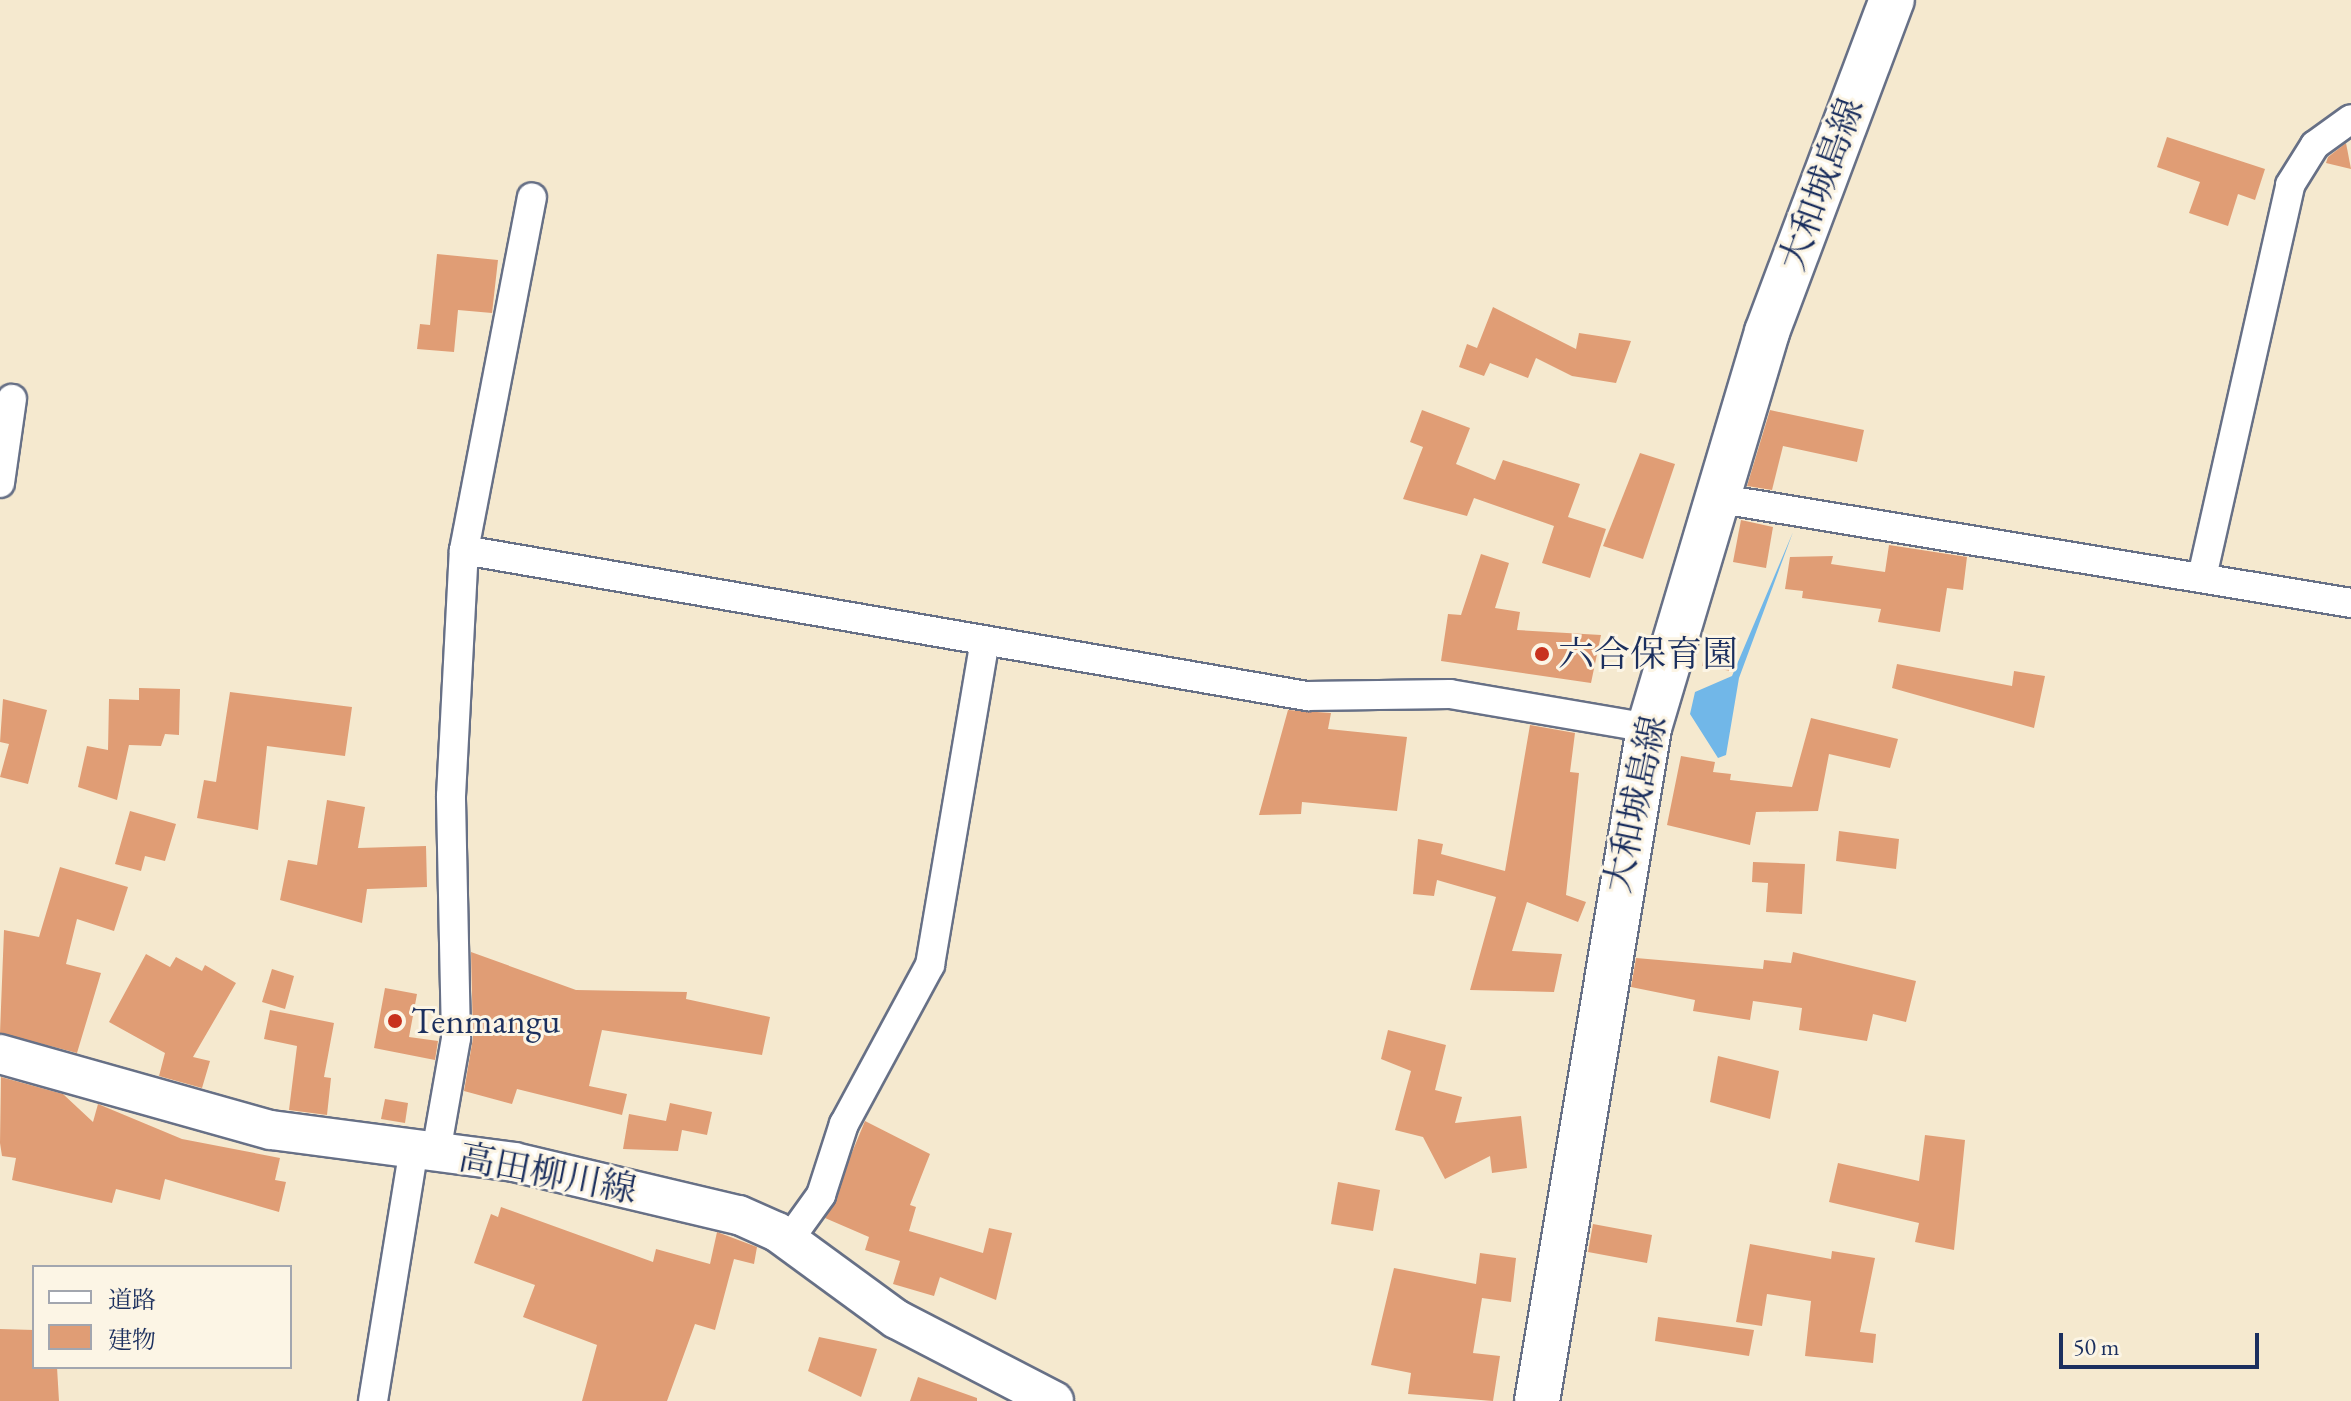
<!DOCTYPE html>
<html>
<head>
<meta charset="utf-8">
<style>
	body { margin:0 }
	#map { position:relative; width:2351px; height:1401px; overflow:hidden; background:#f5e9cf; font-family:"EB Garamond","Noto Serif JP",serif }
	div>[style] { position:absolute }
	.water>* { inset:0; background:#71b7e8 }
	.building>* { inset:0; background:#e09d75 }
	.roads { filter:drop-shadow(2px 0 #677086) drop-shadow(-2px 0 #677086) drop-shadow(0 2px #677086) drop-shadow(0 -2px #677086) }
	.street>* { height:28px; margin:-14px; padding:0 14px; transform-origin:14px; border-radius:14px; background:#fff }
	.secondary>* { height:38px; margin:-19px; padding:0 19px; transform-origin:19px; border-radius:19px; background:#fff }
	.primary>* { height:44px; margin:-22px; padding:0 22px; transform-origin:22px; border-radius:22px; background:#fff }
	.dots>* { width:22px; height:22px; translate:-50% -50%; box-sizing:border-box; border:4px solid #fcf5e5; border-radius:50% }
	span { translate:-50% -50%; white-space:nowrap; text-align:center; line-height:1.15; -webkit-text-stroke:6px #fcf5e5; paint-order:stroke }
	.street-label { font-size:36px; color:#1b2f5e }
	.poi-label { font-size:36px; color:#1b2f5e }
	.left { translate:0 -50%; text-align:left }
	.legend { position:absolute; left:32px; top:1265px; width:260px; height:104px; box-sizing:border-box; background:#fcf5e5; border:2px solid #a2a6af; margin:0; padding:10px 14px; list-style:none; font-size:24px; color:#1b2f5e }
	.legend li { display:flex; align-items:center; gap:16px; height:40px }
	.legend b { width:40px; border:2px solid #a2a6af }
	.scale { position:absolute; left:2059px; top:1333px; width:200px; height:36px; box-sizing:border-box; border:4px solid #1b2f5e; border-top:0; padding-left:10px; font-size:24px; line-height:28px; white-space:nowrap; color:#1b2f5e; -webkit-text-stroke:6px #fcf5e5; paint-order:stroke }
</style>
</head>
<body>
<div id="map">
	<div class="water">
		<div style="clip-path:polygon(1793px 532px,1739px 678px,1726px 755px,1718px 758px,1690px 714px,1695px 692px,1732px 676px)"></div>
	</div>
	<div class="building">
		<div style="clip-path:polygon(2167px 137px,2265px 169px,2255px 200px,2238px 194px,2228px 226px,2189px 213px,2200px 182px,2157px 167px)"></div>
		<div style="clip-path:polygon(2346px 143px,2351px 169px,2326px 163px,2328px 157px)"></div>
		<div style="clip-path:polygon(437px 254px,498px 260px,492px 313px,458px 310px,454px 352px,417px 349px,420px 324px,430px 325px)"></div>
		<div style="clip-path:polygon(1493px 307px,1576px 349px,1579px 333px,1631px 341px,1616px 383px,1572px 376px,1536px 358px,1528px 378px,1490px 363px,1484px 376px,1459px 367px,1467px 344px,1477px 348px)"></div>
		<div style="clip-path:polygon(1422px 410px,1470px 428px,1456px 464px,1495px 480px,1503px 460px,1580px 484px,1568px 517px,1606px 529px,1590px 578px,1542px 563px,1554px 526px,1474px 498px,1467px 516px,1403px 499px,1423px 447px,1410px 442px)"></div>
		<div style="clip-path:polygon(1770px 410px,1864px 430px,1857px 462px,1783px 446px,1772px 490px,1747px 486px)"></div>
		<div style="clip-path:polygon(1640px 453px,1675px 464px,1643px 559px,1603px 546px)"></div>
		<div style="clip-path:polygon(1741px 520px,1773px 527px,1766px 568px,1733px 562px)"></div>
		<div style="clip-path:polygon(1889px 545px,1967px 557px,1963px 590px,1947px 588px,1940px 632px,1878px 622px,1881px 609px,1802px 598px,1803px 591px,1785px 589px,1790px 557px,1833px 556px,1831px 564px,1885px 572px)"></div>
		<div style="clip-path:polygon(1481px 554px,1509px 563px,1495px 608px,1520px 612px,1517px 630px,1601px 635px,1591px 683px,1441px 661px,1448px 614px,1461px 615px)"></div>
		<div style="clip-path:polygon(1707px 642px,1736px 648px,1731px 671px,1702px 666px)"></div>
		<div style="clip-path:polygon(1897px 664px,2012px 686px,2014px 671px,2045px 676px,2034px 728px,1892px 688px)"></div>
		<div style="clip-path:polygon(139px 688px,180px 689px,179px 735px,165px 734px,161px 746px,129px 745px,117px 800px,78px 787px,87px 746px,108px 750px,109px 699px,139px 700px)"></div>
		<div style="clip-path:polygon(230px 692px,352px 707px,345px 756px,267px 746px,258px 830px,197px 818px,204px 780px,216px 782px)"></div>
		<div style="clip-path:polygon(3px 699px,47px 710px,28px 784px,0 777px,9px 744px,0 742px)"></div>
		<div style="clip-path:polygon(1288px 710px,1331px 713px,1328px 729px,1407px 737px,1397px 811px,1302px 802px,1301px 814px,1259px 815px)"></div>
		<div style="clip-path:polygon(1811px 718px,1898px 739px,1890px 768px,1829px 754px,1818px 811px,1756px 812px,1750px 845px,1667px 825px,1681px 756px,1715px 762px,1713px 772px,1731px 774px,1730px 780px,1792px 787px)"></div>
		<div style="clip-path:polygon(1530px 725px,1575px 733px,1570px 772px,1579px 773px,1566px 895px,1586px 902px,1578px 922px,1527px 902px,1512px 951px,1562px 954px,1554px 992px,1470px 990px,1496px 897px,1437px 880px,1434px 896px,1413px 894px,1418px 839px,1443px 844px,1441px 854px,1505px 871px)"></div>
		<div style="clip-path:polygon(327px 800px,365px 807px,358px 848px,426px 846px,427px 887px,367px 889px,362px 923px,280px 900px,288px 860px,317px 865px)"></div>
		<div style="clip-path:polygon(130px 811px,176px 824px,165px 861px,145px 856px,141px 871px,115px 864px)"></div>
		<div style="clip-path:polygon(1839px 831px,1899px 839px,1896px 869px,1836px 861px)"></div>
		<div style="clip-path:polygon(1753px 862px,1805px 864px,1802px 914px,1766px 912px,1768px 883px,1752px 882px)"></div>
		<div style="clip-path:polygon(60px 867px,128px 887px,114px 931px,77px 919px,66px 964px,101px 973px,77px 1053px,0 1033px,4px 930px,39px 937px)"></div>
		<div style="clip-path:polygon(471px 952px,576px 990px,687px 992px,686px 999px,770px 1017px,762px 1055px,602px 1030px,589px 1086px,627px 1094px,622px 1115px,517px 1089px,512px 1104px,464px 1091px,473px 1038px)"></div>
		<div style="clip-path:polygon(1793px 952px,1916px 981px,1906px 1022px,1873px 1014px,1867px 1041px,1799px 1030px,1802px 1008px,1753px 1001px,1750px 1020px,1693px 1011px,1695px 1000px,1631px 987px,1636px 958px,1763px 969px,1764px 960px,1791px 963px)"></div>
		<div style="clip-path:polygon(146px 954px,170px 967px,176px 957px,202px 971px,205px 965px,236px 983px,193px 1057px,210px 1061px,202px 1088px,159px 1076px,165px 1053px,109px 1022px)"></div>
		<div style="clip-path:polygon(272px 969px,294px 976px,285px 1009px,262px 1002px)"></div>
		<div style="clip-path:polygon(385px 988px,417px 994px,409px 1037px,438px 1041px,435px 1060px,374px 1048px)"></div>
		<div style="clip-path:polygon(270px 1010px,334px 1023px,324px 1077px,331px 1078px,327px 1115px,289px 1110px,297px 1046px,264px 1039px)"></div>
		<div style="clip-path:polygon(1388px 1030px,1446px 1045px,1435px 1090px,1462px 1097px,1455px 1123px,1521px 1116px,1527px 1168px,1492px 1173px,1490px 1156px,1445px 1179px,1423px 1137px,1395px 1130px,1411px 1071px,1381px 1059px)"></div>
		<div style="clip-path:polygon(1718px 1056px,1779px 1071px,1770px 1119px,1710px 1102px)"></div>
		<div style="clip-path:polygon(1px 1077px,63px 1094px,93px 1122px,98px 1104px,182px 1139px,280px 1158px,275px 1180px,286px 1182px,279px 1212px,165px 1179px,160px 1200px,116px 1189px,112px 1203px,12px 1180px,16px 1158px,2px 1156px,0 1143px)"></div>
		<div style="clip-path:polygon(385px 1099px,408px 1103px,405px 1123px,381px 1119px)"></div>
		<div style="clip-path:polygon(670px 1103px,712px 1112px,707px 1135px,682px 1130px,678px 1151px,623px 1149px,629px 1114px,666px 1121px)"></div>
		<div style="clip-path:polygon(865px 1121px,930px 1154px,910px 1205px,916px 1207px,909px 1231px,983px 1253px,989px 1228px,1012px 1233px,996px 1300px,940px 1277px,934px 1296px,893px 1284px,900px 1261px,865px 1250px,869px 1237px,825px 1218px)"></div>
		<div style="clip-path:polygon(1925px 1135px,1965px 1140px,1954px 1250px,1915px 1242px,1919px 1223px,1829px 1202px,1838px 1163px,1919px 1181px)"></div>
		<div style="clip-path:polygon(1338px 1182px,1380px 1190px,1373px 1231px,1331px 1224px)"></div>
		<div style="clip-path:polygon(501px 1207px,653px 1262px,656px 1249px,710px 1264px,717px 1232px,757px 1247px,754px 1264px,734px 1259px,715px 1330px,695px 1324px,667px 1401px,582px 1401px,597px 1345px,523px 1317px,535px 1285px,474px 1263px,491px 1214px,498px 1217px)"></div>
		<div style="clip-path:polygon(1593px 1224px,1652px 1235px,1647px 1263px,1588px 1252px)"></div>
		<div style="clip-path:polygon(1750px 1244px,1831px 1259px,1832px 1251px,1875px 1258px,1860px 1332px,1876px 1334px,1873px 1363px,1805px 1356px,1811px 1301px,1767px 1294px,1762px 1326px,1736px 1322px)"></div>
		<div style="clip-path:polygon(1480px 1253px,1516px 1258px,1511px 1302px,1482px 1298px,1473px 1353px,1500px 1356px,1493px 1401px,1408px 1394px,1411px 1373px,1371px 1365px,1394px 1268px,1476px 1284px)"></div>
		<div style="clip-path:polygon(1658px 1317px,1754px 1330px,1749px 1356px,1655px 1341px)"></div>
		<div style="clip-path:polygon(0 1329px,34px 1330px,34px 1367px,57px 1367px,59px 1401px,0 1401px)"></div>
		<div style="clip-path:polygon(819px 1337px,877px 1349px,861px 1397px,808px 1371px)"></div>
		<div style="clip-path:polygon(918px 1377px,977px 1398px,977px 1401px,910px 1401px)"></div>
	</div>
	<div class="roads">
		<div class="street">
			<div style="left:0;top:483px;width:85px;rotate:-81.9deg"></div>
			<div style="left:1715px;top:498px;width:645px;rotate:9.37deg"></div>
			<div style="left:464px;top:550px;width:856px;rotate:9.83deg"></div>
			<div style="left:1307px;top:696px;width:143px;rotate:-0.8deg"></div>
			<div style="left:1450px;top:694px;width:202px;rotate:9.7deg"></div>
			<div style="left:2202px;top:577px;width:402px;rotate:-77.3deg"></div>
			<div style="left:2290px;top:185px;width:47px;rotate:-58deg"></div>
			<div style="left:2315px;top:145px;width:44px;rotate:-35.8deg"></div>
			<div style="left:436px;top:1152px;width:116px;rotate:-80deg"></div>
			<div style="left:456px;top:1038px;width:242px;rotate:-91.2deg"></div>
			<div style="left:451px;top:796px;width:246px;rotate:-87deg"></div>
			<div style="left:464px;top:550px;width:359px;rotate:-79.1deg"></div>
			<div style="left:788px;top:1241px;width:57px;rotate:-54.3deg"></div>
			<div style="left:821px;top:1195px;width:75px;rotate:-72.1deg"></div>
			<div style="left:844px;top:1124px;width:181px;rotate:-61.6deg"></div>
			<div style="left:930px;top:965px;width:329px;rotate:-80.4deg"></div>
			<div style="left:373px;top:1401px;width:255px;rotate:-80.8deg"></div>
		</div>
		<div class="secondary">
			<div style="left:0;top:1054px;width:281px;rotate:15.7deg"></div>
			<div style="left:271px;top:1130px;width:245px;rotate:7.5deg"></div>
			<div style="left:514px;top:1162px;width:231px;rotate:13.3deg"></div>
			<div style="left:739px;top:1215px;width:42px;rotate:24.1deg"></div>
			<div style="left:777px;top:1232px;width:147px;rotate:36.2deg"></div>
			<div style="left:896px;top:1319px;width:178px;rotate:27.4deg"></div>
		</div>
		<div class="primary">
			<div style="left:1537px;top:1401px;width:682px;rotate:-80.55deg"></div>
			<div style="left:1649px;top:728px;width:413px;rotate:-73.4deg"></div>
			<div style="left:1767px;top:332px;width:355px;rotate:-69.4deg"></div>
		</div>
	</div>
	<div class="dots">
		<div style="left:1542px;top:654px;background:#c8321e"></div>
		<div style="left:395px;top:1021px;background:#c8321e"></div>
	</div>
	<div class="street-label">
		<span style="left:1821px;top:184px;rotate:-70deg">大和城島線</span>
		<span style="left:1635px;top:804px;rotate:-78deg">大和城島線</span>
		<span style="left:548px;top:1173px;rotate:11deg">高田柳川線</span>
	</div>
	<div class="poi-label">
		<span class="left" style="left:1558px;top:654px">六合保育園</span>
		<span class="left" style="left:411px;top:1021px">Tenmangu</span>
	</div>
	<ul class="legend">
	<li><b style="height:10px;background:#fff"></b>道路</li>
	<li><b style="height:22px;background:#e09d75"></b>建物</li>
	</ul>
	<div class="scale">50 m</div>
</div>
</body>
</html>
